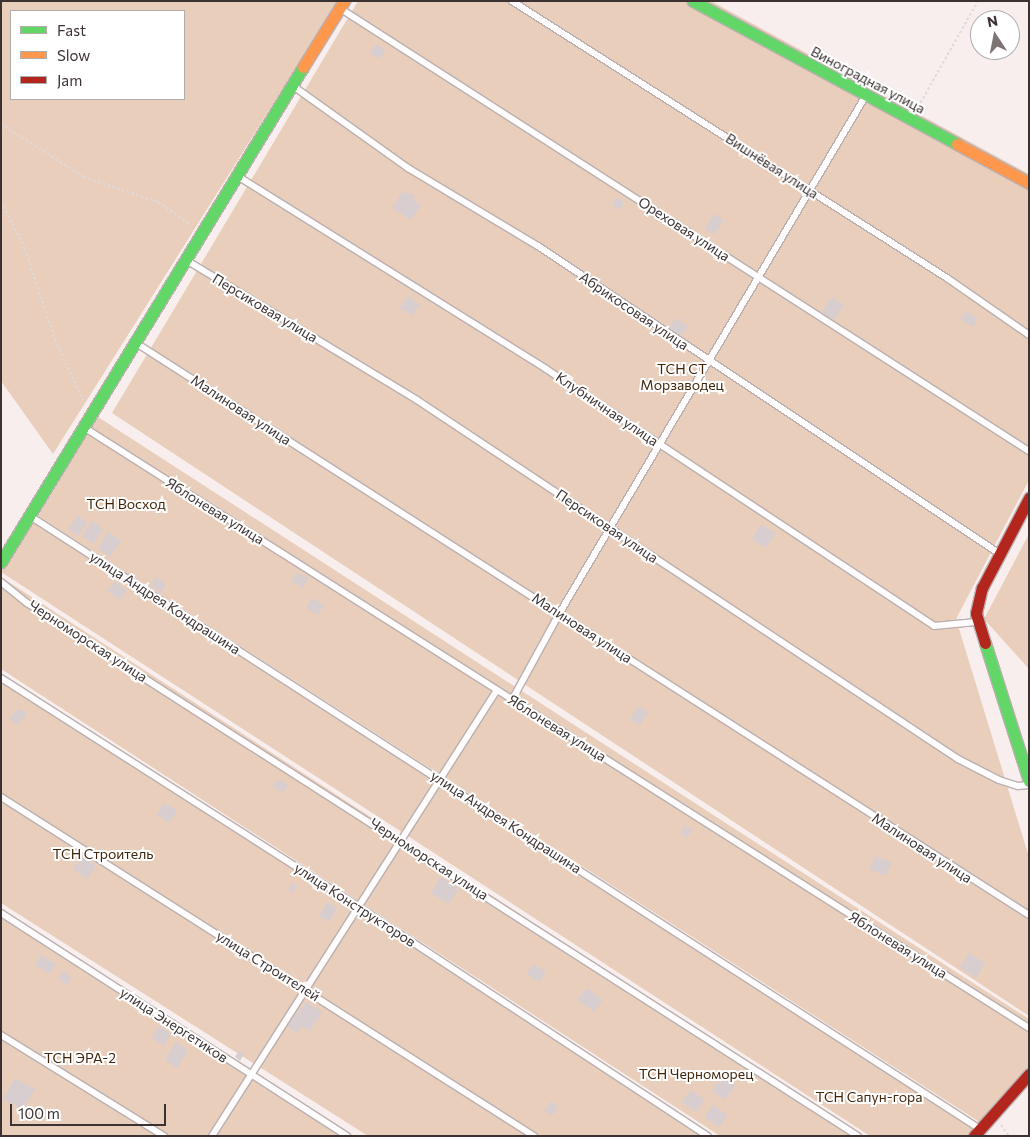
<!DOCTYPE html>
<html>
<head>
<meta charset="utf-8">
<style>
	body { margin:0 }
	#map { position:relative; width:1030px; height:1137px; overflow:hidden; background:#f9eeee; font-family:Commissioner,sans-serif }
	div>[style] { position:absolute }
	.green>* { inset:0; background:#e8cebb }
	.building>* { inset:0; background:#d8ced0 }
	.path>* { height:2px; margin-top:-1px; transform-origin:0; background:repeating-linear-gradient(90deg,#dedada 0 2.5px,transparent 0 5px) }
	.roads { filter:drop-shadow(1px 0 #bab0b0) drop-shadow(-1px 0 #bab0b0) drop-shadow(0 1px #bab0b0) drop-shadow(0 -1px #bab0b0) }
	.lane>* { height:6px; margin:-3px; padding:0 3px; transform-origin:3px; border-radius:3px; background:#fefcfc }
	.fast>* { height:11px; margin:-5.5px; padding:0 5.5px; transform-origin:5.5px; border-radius:5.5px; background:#63d668 }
	.slow>* { height:11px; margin:-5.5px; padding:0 5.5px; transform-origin:5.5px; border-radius:5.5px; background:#ff974d }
	.jam>* { height:11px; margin:-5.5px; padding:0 5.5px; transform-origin:5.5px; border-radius:5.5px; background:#b3261e }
	span { translate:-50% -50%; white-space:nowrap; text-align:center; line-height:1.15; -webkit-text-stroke:4px #fff; paint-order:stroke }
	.street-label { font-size:14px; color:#3d3232 }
	.park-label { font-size:14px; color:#412508 }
	.frame { position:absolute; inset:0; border:2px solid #3d3232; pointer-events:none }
	.legend { position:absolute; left:10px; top:10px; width:175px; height:90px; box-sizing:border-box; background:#fff; border:1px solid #b1adad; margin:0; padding:6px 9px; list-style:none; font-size:15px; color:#3d3232 }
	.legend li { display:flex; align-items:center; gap:10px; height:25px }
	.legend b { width:25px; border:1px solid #b1adad }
	.north { position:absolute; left:970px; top:10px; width:50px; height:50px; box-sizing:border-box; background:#fff; border:1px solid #b1adad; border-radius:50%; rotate:349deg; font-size:14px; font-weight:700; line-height:20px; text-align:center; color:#3d3232 }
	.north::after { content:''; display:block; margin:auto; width:18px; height:22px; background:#7f7474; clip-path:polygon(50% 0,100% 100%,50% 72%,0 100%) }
	.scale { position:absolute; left:10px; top:1104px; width:156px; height:22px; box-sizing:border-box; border:2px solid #3d3232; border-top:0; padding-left:6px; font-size:15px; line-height:18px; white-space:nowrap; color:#3d3232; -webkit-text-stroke:4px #fff; paint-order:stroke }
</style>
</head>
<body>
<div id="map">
	<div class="green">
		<div style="clip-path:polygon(evenodd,1px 1px,338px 1px,53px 454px,1px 381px,1px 1px,11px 11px,184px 11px,184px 99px,11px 99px,11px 11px)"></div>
		<div style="clip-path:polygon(358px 1px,711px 1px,1029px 174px,1029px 480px,956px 619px,1029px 857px,1029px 1016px,112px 413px)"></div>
		<div style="clip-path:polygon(98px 417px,1029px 1019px,1029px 1070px,981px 1123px,38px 516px)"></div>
		<div style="clip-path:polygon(33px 520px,977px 1129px,970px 1136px,870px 1136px,1px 572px)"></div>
		<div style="clip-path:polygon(1029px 534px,1029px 669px,984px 619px)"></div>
		<div style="clip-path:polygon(1px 577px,862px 1136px,720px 1136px,1px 669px)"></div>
		<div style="clip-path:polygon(1px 673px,711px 1136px,368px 1136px,1px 903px)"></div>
		<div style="clip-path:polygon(1px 916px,351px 1136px,1px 1136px)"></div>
	</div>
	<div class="building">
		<div style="clip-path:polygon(376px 44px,386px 50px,379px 59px,370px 53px)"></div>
		<div style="clip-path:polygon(402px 192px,414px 195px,413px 200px,421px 205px,411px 220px,392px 208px)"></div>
		<div style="clip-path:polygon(616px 197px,624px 202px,620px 210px,612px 205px)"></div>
		<div style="clip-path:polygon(714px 214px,724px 220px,715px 235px,705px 229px)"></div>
		<div style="clip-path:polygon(408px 296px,420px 305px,412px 316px,400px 308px)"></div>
		<div style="clip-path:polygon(832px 297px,844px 305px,834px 320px,822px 312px)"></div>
		<div style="clip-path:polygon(966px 311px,978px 319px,973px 327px,961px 320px)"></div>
		<div style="clip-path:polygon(675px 318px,688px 326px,682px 335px,669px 328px)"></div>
		<div style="clip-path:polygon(77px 516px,87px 522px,78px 536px,68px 529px)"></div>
		<div style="clip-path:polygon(92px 521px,103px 529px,93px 544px,82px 536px)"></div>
		<div style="clip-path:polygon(761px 524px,776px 533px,766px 548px,752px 539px)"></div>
		<div style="clip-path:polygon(108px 532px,121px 541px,110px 557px,98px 548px)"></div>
		<div style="clip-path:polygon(296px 573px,309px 578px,303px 588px,291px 581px)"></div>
		<div style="clip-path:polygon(156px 577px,166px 584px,161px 593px,150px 585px)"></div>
		<div style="clip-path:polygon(114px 581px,127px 590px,120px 600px,107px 591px)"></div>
		<div style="clip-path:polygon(312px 598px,324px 605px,318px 615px,306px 608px)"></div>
		<div style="clip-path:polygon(638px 706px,648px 712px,640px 725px,630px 720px)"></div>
		<div style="clip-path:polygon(19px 708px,27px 714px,17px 725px,9px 719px)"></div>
		<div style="clip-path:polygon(277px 779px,288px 785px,283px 793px,272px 786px)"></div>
		<div style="clip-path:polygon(163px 803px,177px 810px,170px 823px,157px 815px)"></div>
		<div style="clip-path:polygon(685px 825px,692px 829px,687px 838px,681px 834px)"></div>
		<div style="clip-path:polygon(875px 856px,892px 862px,886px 876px,869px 869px)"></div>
		<div style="clip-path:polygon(83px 857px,96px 866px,87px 879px,73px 869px)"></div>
		<div style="clip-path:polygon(441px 877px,459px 888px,449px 904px,431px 893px)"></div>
		<div style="clip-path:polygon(292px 883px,297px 887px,293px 893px,288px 889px)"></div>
		<div style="clip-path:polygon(327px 902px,337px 908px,329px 922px,319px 916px)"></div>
		<div style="clip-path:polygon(969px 953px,985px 963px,976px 978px,960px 967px)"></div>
		<div style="clip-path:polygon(41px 955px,56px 964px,50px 974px,35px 965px)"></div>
		<div style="clip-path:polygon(533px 964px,546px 972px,539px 982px,526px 974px)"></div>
		<div style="clip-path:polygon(63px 971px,72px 978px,67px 985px,58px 979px)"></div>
		<div style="clip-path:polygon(587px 988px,603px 1000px,594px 1012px,577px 1000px)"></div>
		<div style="clip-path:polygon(306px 1002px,322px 1012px,310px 1031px,302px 1026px,298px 1033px,287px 1026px)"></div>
		<div style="clip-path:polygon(159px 1026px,171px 1034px,164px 1046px,151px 1038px)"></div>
		<div style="clip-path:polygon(176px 1042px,188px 1050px,177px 1068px,165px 1060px)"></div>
		<div style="clip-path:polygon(239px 1050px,244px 1054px,240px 1061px,235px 1057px)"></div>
		<div style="clip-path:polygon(723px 1075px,736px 1084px,725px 1100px,712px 1091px)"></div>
		<div style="clip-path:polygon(15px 1078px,35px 1089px,23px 1110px,3px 1099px)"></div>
		<div style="clip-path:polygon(691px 1090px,705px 1100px,696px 1112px,682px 1102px)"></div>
		<div style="clip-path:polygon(551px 1101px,558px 1106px,552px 1116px,544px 1111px)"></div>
		<div style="clip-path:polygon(713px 1105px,727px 1115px,719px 1127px,705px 1117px)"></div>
	</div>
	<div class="path">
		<div style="left:918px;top:107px;width:122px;rotate:-60.5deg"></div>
		<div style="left:1px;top:124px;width:98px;rotate:32.6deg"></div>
		<div style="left:84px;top:177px;width:78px;rotate:18.7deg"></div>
		<div style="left:158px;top:202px;width:40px;rotate:34.9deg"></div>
		<div style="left:1px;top:202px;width:53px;rotate:62.9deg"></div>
		<div style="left:25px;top:249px;width:101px;rotate:71.6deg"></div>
		<div style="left:57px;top:345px;width:61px;rotate:64.7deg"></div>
		<div style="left:1001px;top:1125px;width:14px;rotate:54deg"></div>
	</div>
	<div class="roads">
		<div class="lane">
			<div style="left:512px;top:1px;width:516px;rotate:32.49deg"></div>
			<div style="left:947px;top:278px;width:100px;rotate:34.8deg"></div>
			<div style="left:341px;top:9px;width:818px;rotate:32.72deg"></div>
			<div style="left:293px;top:86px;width:141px;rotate:35.5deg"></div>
			<div style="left:408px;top:168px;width:152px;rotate:31deg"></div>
			<div style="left:538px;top:246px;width:555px;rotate:33.69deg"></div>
			<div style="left:239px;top:177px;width:362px;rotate:32deg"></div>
			<div style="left:546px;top:369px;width:465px;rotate:33.5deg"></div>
			<div style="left:934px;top:626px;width:42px;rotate:-5.4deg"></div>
			<div style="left:186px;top:260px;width:270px;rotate:31.2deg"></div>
			<div style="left:417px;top:400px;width:649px;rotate:33.57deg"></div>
			<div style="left:958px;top:759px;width:46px;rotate:27.1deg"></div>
			<div style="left:999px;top:780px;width:20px;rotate:18deg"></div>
			<div style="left:1018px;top:786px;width:11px;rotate:-5deg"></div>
			<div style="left:136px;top:343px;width:1060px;rotate:32.64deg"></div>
			<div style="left:85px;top:428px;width:1119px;rotate:32.44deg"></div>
			<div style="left:30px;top:516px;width:1131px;rotate:32.83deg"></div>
			<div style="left:1px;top:582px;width:33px;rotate:39deg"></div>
			<div style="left:27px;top:603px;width:987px;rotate:32.68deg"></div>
			<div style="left:1px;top:678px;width:425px;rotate:32.6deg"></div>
			<div style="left:359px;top:907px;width:417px;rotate:33.3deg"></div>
			<div style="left:512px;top:700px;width:98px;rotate:-61.3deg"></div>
			<div style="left:559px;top:614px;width:601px;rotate:-59.38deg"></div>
			<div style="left:1px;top:797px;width:632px;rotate:32.46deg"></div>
			<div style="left:1px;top:913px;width:412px;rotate:32.8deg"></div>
			<div style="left:1px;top:1035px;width:192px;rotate:31.8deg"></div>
			<div style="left:212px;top:1136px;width:529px;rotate:-57.42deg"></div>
		</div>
		<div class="fast">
			<div style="left:693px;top:1px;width:300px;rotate:28.4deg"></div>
			<div style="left:1px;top:562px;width:580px;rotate:-58.61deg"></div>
			<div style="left:985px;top:643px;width:145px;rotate:72.3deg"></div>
		</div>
		<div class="slow">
			<div style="left:303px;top:67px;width:78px;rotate:-58.2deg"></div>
			<div style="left:957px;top:144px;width:82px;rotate:28.4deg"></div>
		</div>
		<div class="jam">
			<div style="left:985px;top:643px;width:31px;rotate:-107deg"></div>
			<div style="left:976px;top:613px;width:26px;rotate:-77deg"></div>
			<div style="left:982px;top:588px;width:102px;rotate:-62.4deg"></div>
			<div style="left:974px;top:1136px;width:83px;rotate:-48.4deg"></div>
		</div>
	</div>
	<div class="street-label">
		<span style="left:868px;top:80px;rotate:28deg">Виноградная улица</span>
		<span style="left:772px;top:166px;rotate:33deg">Вишнёвая улица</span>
		<span style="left:684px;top:229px;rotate:33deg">Ореховая улица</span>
		<span style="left:265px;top:308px;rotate:31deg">Персиковая улица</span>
		<span style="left:634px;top:311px;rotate:34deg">Абрикосовая улица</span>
		<span style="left:607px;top:409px;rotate:34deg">Клубничная улица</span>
		<span style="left:241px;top:410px;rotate:33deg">Малиновая улица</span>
		<span style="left:215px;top:511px;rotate:32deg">Яблоневая улица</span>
		<span style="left:607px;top:526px;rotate:34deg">Персиковая улица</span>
		<span style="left:165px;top:603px;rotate:33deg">улица Андрея Кондрашина</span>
		<span style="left:582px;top:628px;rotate:33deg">Малиновая улица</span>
		<span style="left:88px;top:641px;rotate:33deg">Черноморская улица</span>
		<span style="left:557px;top:728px;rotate:32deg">Яблоневая улица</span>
		<span style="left:506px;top:822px;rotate:33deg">улица Андрея Кондрашина</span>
		<span style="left:922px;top:848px;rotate:33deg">Малиновая улица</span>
		<span style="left:429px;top:859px;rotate:33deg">Черноморская улица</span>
		<span style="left:355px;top:905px;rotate:33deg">улица Конструкторов</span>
		<span style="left:898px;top:945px;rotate:32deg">Яблоневая улица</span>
		<span style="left:268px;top:966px;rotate:32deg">улица Строителей</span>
		<span style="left:174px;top:1025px;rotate:33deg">улица Энергетиков</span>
	</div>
	<div class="park-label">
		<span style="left:682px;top:377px">ТСН СТ<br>Морзаводец</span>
		<span style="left:126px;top:504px">ТСН Восход</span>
		<span style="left:103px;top:854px">ТСН Строитель</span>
		<span style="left:80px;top:1058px">ТСН ЭРА-2</span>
		<span style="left:696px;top:1074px">ТСН Черноморец</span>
		<span style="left:869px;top:1097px">ТСН Сапун-гора</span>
	</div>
	<div class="frame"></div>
	<ul class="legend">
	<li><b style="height:6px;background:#63d668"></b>Fast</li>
	<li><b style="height:6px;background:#ff974d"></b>Slow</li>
	<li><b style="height:6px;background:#b3261e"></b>Jam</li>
	</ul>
	<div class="north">N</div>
	<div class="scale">100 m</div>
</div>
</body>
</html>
